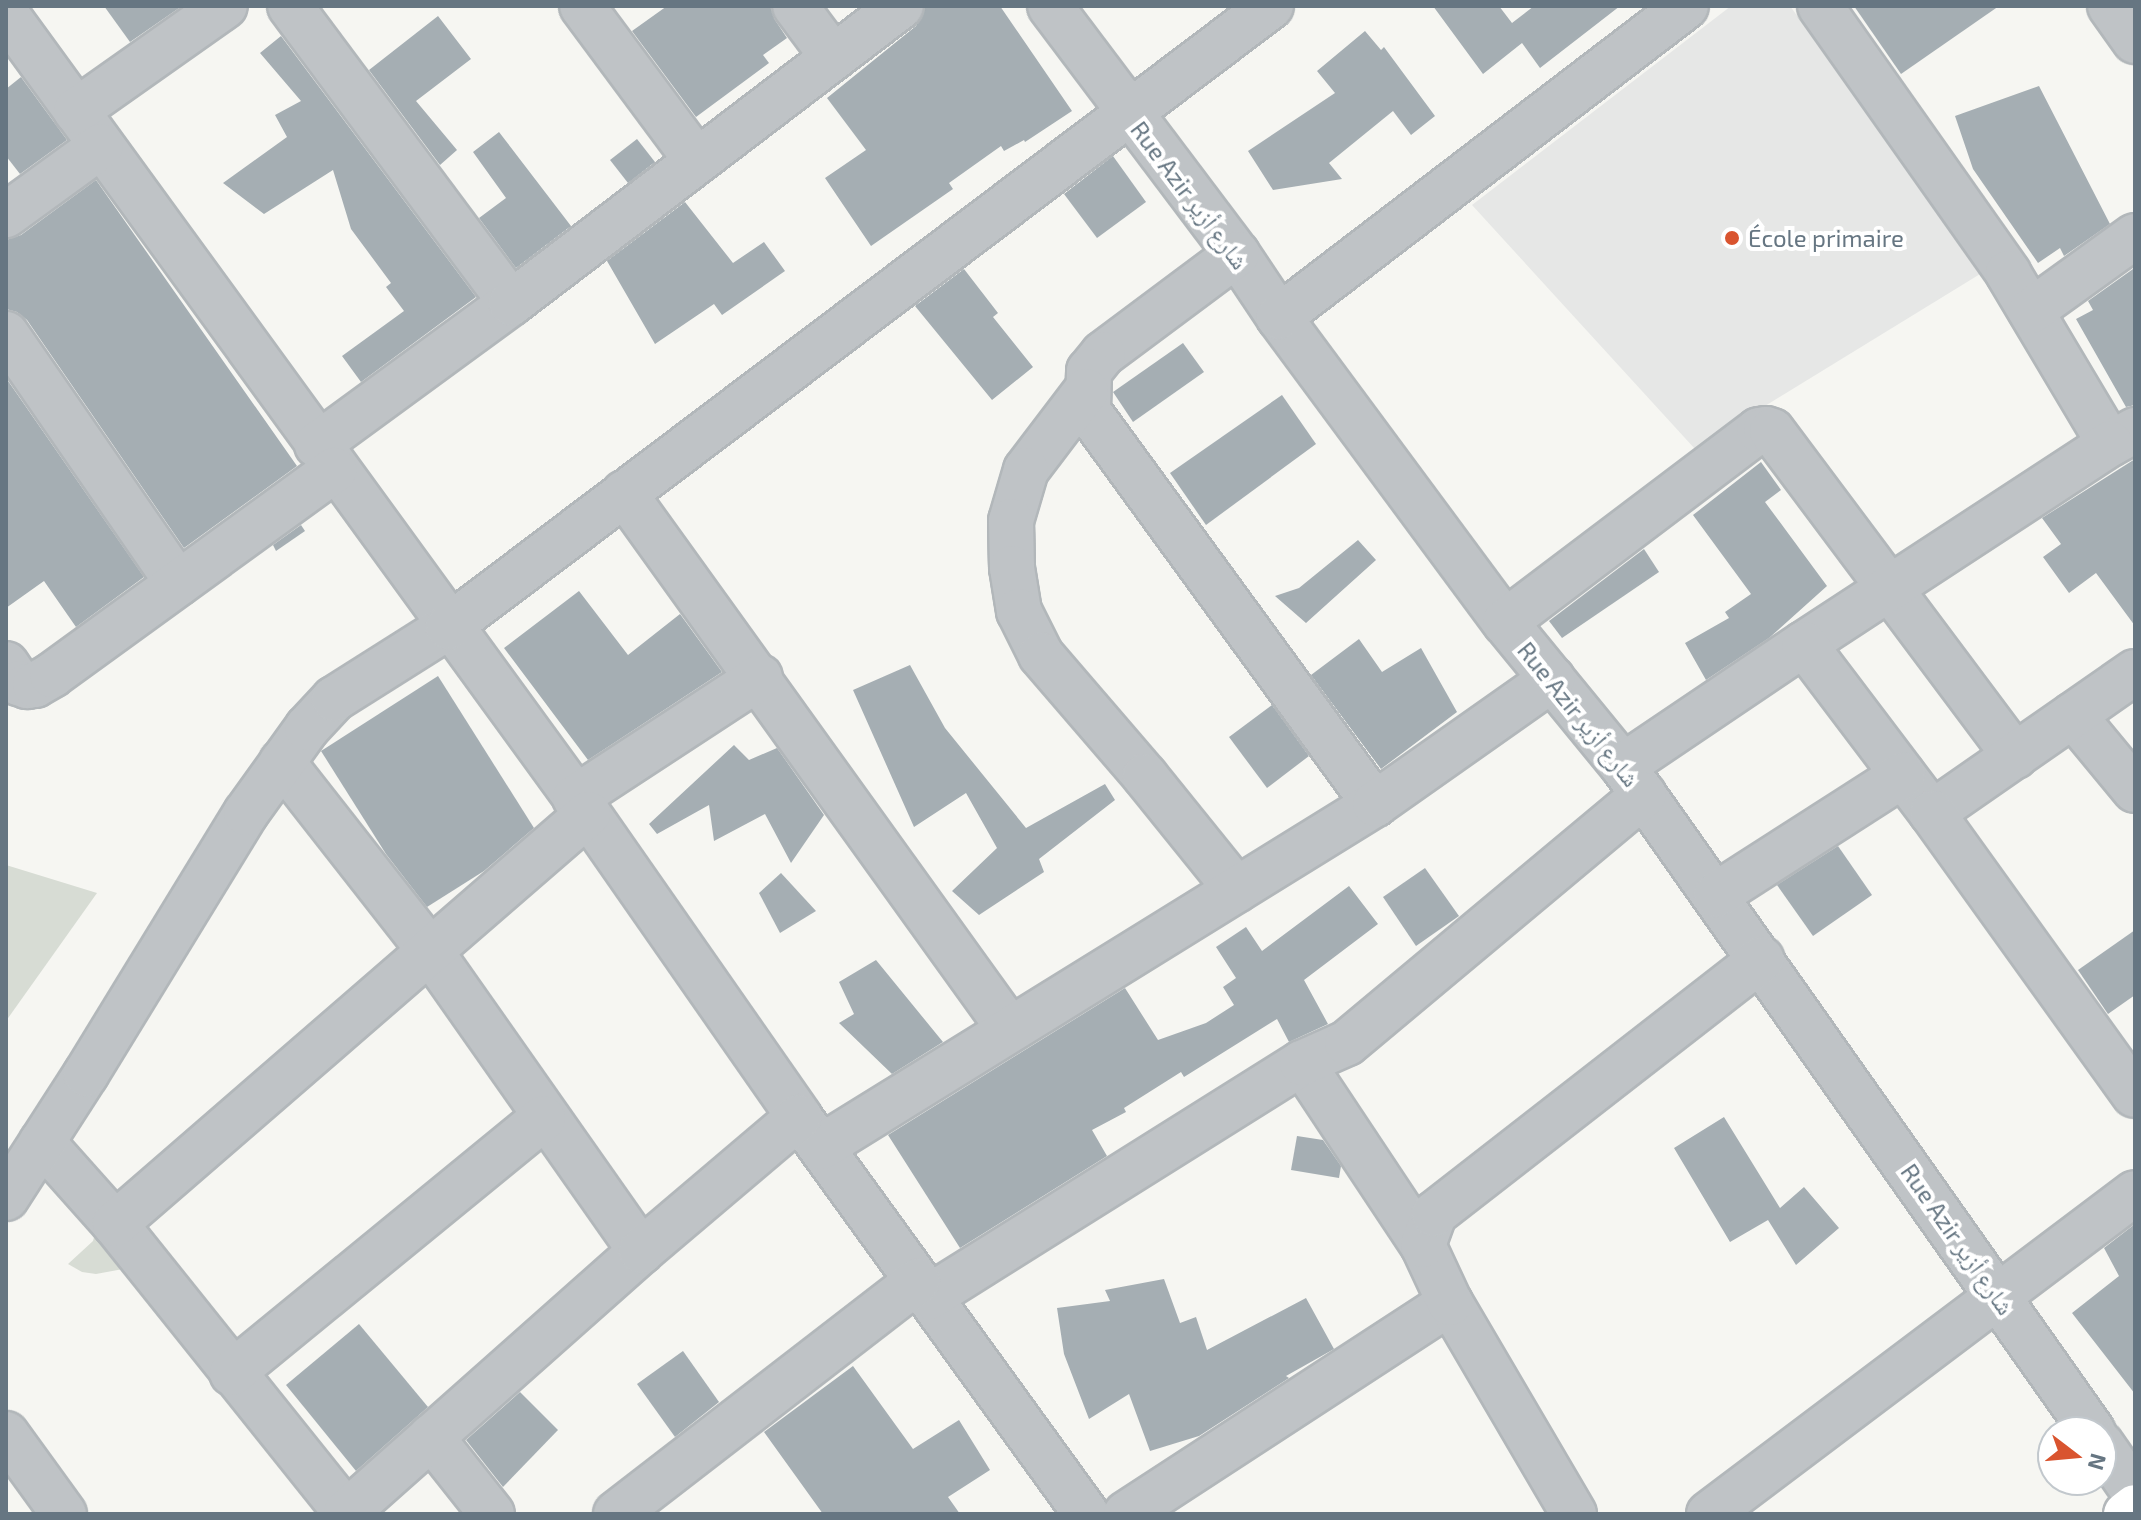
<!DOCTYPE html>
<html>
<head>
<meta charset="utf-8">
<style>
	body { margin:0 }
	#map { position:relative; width:2141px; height:1520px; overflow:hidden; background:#f6f6f2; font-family:"Exo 2","Noto Naskh Arabic",sans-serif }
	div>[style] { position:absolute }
	.built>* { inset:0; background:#e6e7e6 }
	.green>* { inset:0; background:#d7dcd4 }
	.building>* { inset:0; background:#a5aeb3 }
	.roads { filter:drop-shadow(2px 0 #b2b7ba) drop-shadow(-2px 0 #b2b7ba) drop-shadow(0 2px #b2b7ba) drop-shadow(0 -2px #b2b7ba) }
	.minor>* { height:44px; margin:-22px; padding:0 22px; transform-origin:22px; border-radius:22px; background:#bfc3c6 }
	.major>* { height:44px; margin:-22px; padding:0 22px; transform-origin:22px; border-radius:22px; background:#fff }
	.dots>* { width:22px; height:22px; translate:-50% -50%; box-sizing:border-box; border:4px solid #fff; border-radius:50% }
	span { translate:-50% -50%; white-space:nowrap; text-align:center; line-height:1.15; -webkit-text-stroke:8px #fff; paint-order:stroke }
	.street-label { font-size:24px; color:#667682 }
	.poi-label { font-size:24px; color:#667682 }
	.left { translate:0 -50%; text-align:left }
	.frame { position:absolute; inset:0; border:8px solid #667682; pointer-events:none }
	.north { position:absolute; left:2037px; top:1416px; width:80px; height:80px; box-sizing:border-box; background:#fff; border:2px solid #c2c8cd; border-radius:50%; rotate:106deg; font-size:22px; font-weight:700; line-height:32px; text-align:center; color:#667682 }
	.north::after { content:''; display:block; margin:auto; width:28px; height:36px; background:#d9542f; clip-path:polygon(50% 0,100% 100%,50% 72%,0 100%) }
</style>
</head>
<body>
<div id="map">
	<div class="built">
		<div style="clip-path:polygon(1731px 6px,1790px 6px,1985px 271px,1695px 449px,1472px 205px)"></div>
	</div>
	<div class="green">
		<div style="clip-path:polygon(6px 865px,97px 893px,6px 1021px)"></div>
		<div style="clip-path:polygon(97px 1226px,134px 1267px,96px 1274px,82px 1272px,68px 1264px,93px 1241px)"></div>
	</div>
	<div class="building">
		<div style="clip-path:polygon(104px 6px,182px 6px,130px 42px)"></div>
		<div style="clip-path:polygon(667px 6px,770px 6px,775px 20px,787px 38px,763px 55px,769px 63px,696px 117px,632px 31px)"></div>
		<div style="clip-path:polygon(925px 6px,1000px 6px,1072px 111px,1025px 142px,1024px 140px,1004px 151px,1001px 146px,949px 183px,953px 189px,871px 246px,825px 178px,866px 150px,827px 98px,916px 26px)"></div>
		<div style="clip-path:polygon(1433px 6px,1499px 6px,1512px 23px,1534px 6px,1620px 6px,1540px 68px,1522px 43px,1483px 74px)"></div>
		<div style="clip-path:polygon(1854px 6px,1999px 6px,1901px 74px)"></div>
		<div style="clip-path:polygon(438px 16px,471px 59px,416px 101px,457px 150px,440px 165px,369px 70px)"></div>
		<div style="clip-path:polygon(1365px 31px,1381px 50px,1384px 47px,1435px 116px,1411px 135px,1393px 111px,1329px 163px,1342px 179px,1273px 190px,1248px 151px,1335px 93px,1317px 71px)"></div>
		<div style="clip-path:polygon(281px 36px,476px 297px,361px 382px,342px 356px,404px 311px,386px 287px,391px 283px,351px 229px,333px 170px,264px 214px,223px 183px,287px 137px,275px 115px,301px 101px,260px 53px)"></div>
		<div style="clip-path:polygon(21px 77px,67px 140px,20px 174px,6px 156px,6px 89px)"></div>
		<div style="clip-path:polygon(2039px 86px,2110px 224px,2064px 256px,2060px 248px,2038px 263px,1973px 169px,1955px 116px)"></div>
		<div style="clip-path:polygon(499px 132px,571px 226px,516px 268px,479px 218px,506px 198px,473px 152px)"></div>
		<div style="clip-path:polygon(637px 139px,655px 162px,628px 183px,610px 160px)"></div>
		<div style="clip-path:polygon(1113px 156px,1146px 202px,1097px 238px,1064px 194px)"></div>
		<div style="clip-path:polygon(96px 180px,297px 466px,184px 548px,27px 320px,17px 312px,6px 309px,6px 240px,21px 235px)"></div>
		<div style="clip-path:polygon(685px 202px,733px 263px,764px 242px,785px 271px,722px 315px,714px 304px,655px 344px,607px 261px)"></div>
		<div style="clip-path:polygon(964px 269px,998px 313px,993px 317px,1033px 367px,992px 400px,915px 306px)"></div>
		<div style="clip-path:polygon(2133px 269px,2135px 405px,2126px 407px,2076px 319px,2093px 310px,2088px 301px)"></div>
		<div style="clip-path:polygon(1183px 343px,1204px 372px,1133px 422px,1113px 392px)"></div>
		<div style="clip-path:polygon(6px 378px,144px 577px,76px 627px,44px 581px,6px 608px)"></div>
		<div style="clip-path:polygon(1282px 395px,1316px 444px,1206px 525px,1170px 473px)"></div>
		<div style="clip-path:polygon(2135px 459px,2135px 626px,2096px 573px,2069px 593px,2043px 557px,2061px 544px,2042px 518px)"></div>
		<div style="clip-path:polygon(1761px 462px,1781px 490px,1765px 502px,1827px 586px,1769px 638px,1706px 680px,1685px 643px,1729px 618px,1725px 612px,1751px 594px,1693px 515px)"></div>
		<div style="clip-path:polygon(301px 525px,305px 531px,276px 551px,273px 545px)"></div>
		<div style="clip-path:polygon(1358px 540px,1376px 560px,1306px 623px,1275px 596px,1299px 588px)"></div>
		<div style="clip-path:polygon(1644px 549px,1659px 572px,1562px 638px,1549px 621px)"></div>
		<div style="clip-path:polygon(579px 591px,628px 655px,680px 614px,722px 672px,588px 760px,504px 648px)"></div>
		<div style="clip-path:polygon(1359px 639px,1382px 672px,1421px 648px,1457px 712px,1381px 769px,1311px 675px)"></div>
		<div style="clip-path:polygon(910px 665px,945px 728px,1026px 828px,1105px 784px,1115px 800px,1039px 859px,1044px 872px,979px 915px,952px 891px,997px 848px,966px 793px,914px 827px,853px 690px)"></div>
		<div style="clip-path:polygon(438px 676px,534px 828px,484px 871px,427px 907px,386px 854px,321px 751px)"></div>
		<div style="clip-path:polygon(1272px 705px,1309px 756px,1267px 788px,1229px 737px)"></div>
		<div style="clip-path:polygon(734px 745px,749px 760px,777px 748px,824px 815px,791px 863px,765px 814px,714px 841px,709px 805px,657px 834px,649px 824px)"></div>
		<div style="clip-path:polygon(1838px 846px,1872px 895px,1813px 936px,1777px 885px)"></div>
		<div style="clip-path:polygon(1425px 868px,1459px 916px,1416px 946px,1383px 897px)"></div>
		<div style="clip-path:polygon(781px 873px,816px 911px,780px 933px,759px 893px)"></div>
		<div style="clip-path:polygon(1349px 886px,1378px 924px,1304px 980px,1328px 1024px,1289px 1042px,1277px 1019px,1184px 1077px,1181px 1072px,1124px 1108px,1126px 1112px,1092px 1130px,1107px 1156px,960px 1248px,888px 1135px,1125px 988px,1158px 1040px,1206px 1023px,1234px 1005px,1223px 987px,1236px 978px,1216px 947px,1246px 927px,1262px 951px)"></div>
		<div style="clip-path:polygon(2135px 930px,2135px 995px,2108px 1014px,2078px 970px)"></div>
		<div style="clip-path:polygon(876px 960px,943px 1042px,892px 1074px,839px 1023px,854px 1014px,839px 982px)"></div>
		<div style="clip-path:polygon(1724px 1117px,1780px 1208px,1804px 1187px,1839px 1228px,1796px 1265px,1768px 1220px,1730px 1242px,1674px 1148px)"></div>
		<div style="clip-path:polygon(1297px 1136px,1323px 1140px,1341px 1166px,1339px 1178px,1291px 1170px)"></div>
		<div style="clip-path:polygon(2135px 1224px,2135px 1394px,2072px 1313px,2119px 1276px,2104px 1248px)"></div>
		<div style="clip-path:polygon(1164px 1279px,1180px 1323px,1196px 1317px,1207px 1350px,1306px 1298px,1334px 1349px,1286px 1376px,1289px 1378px,1199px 1436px,1150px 1451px,1129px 1394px,1089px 1419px,1064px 1354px,1057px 1308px,1110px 1301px,1105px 1290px)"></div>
		<div style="clip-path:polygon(359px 1324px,428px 1407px,356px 1471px,286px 1385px)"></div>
		<div style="clip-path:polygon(683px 1351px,719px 1402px,675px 1437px,637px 1384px)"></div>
		<div style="clip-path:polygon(853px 1366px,913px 1449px,959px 1420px,990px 1470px,948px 1497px,960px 1514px,823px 1514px,764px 1432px)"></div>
		<div style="clip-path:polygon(520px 1392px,558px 1430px,503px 1487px,466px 1440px)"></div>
	</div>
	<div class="roads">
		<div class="minor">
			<div style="left:290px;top:6px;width:370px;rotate:53.3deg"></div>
			<div style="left:582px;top:6px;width:193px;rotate:53.4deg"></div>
			<div style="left:795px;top:6px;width:64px;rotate:53.3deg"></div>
			<div style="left:1050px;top:6px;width:311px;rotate:53deg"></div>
			<div style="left:1237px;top:254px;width:76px;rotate:56.3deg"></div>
			<div style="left:1279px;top:317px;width:380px;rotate:53.5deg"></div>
			<div style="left:1505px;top:622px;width:186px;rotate:50.7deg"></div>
			<div style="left:1623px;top:766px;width:815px;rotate:54.79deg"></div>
			<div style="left:1820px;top:6px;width:327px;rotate:54.8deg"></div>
			<div style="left:2008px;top:273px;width:199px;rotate:59.2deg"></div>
			<div style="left:2110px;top:444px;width:29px;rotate:-29deg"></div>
			<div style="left:2110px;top:6px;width:43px;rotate:54.5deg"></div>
			<div style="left:6px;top:14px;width:989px;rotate:53.96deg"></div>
			<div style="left:588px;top:814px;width:369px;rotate:55.1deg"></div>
			<div style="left:799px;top:1117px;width:490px;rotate:54.1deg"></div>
			<div style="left:76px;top:111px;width:182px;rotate:-35.2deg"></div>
			<div style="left:6px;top:215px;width:117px;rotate:-36deg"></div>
			<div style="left:1237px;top:254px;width:167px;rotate:143.3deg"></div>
			<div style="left:1103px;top:354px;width:22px;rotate:129deg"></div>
			<div style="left:1089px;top:371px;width:40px;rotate:91.4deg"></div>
			<div style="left:1088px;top:411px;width:487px;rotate:53.9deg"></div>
			<div style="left:2031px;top:311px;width:128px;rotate:-35.8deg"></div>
			<div style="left:1279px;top:317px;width:512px;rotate:-37.38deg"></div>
			<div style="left:6px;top:334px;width:303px;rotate:55.4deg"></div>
			<div style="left:1086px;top:391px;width:99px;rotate:127.2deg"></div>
			<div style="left:1026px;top:470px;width:53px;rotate:106.4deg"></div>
			<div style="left:1011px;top:521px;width:47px;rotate:88.8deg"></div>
			<div style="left:1012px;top:568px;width:44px;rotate:80.8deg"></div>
			<div style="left:1019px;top:611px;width:49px;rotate:63.4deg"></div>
			<div style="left:1041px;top:655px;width:160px;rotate:49.3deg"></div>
			<div style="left:1145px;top:776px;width:146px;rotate:51.1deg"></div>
			<div style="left:317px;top:445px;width:240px;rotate:-36.2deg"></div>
			<div style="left:511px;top:303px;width:490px;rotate:-37.3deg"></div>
			<div style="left:624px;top:493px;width:658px;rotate:54.28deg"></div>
			<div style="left:1505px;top:622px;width:318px;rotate:-37.1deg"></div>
			<div style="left:1759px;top:430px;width:7px;rotate:-8deg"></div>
			<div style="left:1766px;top:429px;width:6px;rotate:18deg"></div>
			<div style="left:1772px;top:431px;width:406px;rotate:53.2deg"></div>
			<div style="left:1804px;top:644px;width:366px;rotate:-33.2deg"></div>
			<div style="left:6px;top:664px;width:23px;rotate:56deg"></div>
			<div style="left:19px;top:683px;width:9px;rotate:21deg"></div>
			<div style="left:27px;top:686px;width:8px;rotate:-7deg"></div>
			<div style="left:35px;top:685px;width:20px;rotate:-30deg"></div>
			<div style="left:52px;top:675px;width:349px;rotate:-36deg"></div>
			<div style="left:2073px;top:715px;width:97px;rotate:50.4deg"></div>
			<div style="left:282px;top:762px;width:240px;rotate:51.9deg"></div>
			<div style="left:430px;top:951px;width:367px;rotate:54.9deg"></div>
			<div style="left:1623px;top:766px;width:218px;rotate:-34deg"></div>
			<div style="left:1804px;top:644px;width:212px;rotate:52.9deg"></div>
			<div style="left:1932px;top:813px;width:247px;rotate:-34.8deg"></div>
			<div style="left:575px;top:798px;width:221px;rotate:-33.2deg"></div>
			<div style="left:1932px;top:813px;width:347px;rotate:54.3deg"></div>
			<div style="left:1716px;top:895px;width:222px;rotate:-32.7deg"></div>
			<div style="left:1302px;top:1063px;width:219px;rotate:56.4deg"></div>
			<div style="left:42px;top:1142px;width:110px;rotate:48.3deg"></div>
			<div style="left:115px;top:1224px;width:371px;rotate:51.3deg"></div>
			<div style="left:821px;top:1147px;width:652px;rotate:-31.76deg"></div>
			<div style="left:1375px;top:804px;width:217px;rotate:-35.2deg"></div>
			<div style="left:6px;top:1198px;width:148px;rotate:-57.2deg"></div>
			<div style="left:86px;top:1074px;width:306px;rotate:-58.5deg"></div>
			<div style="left:246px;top:813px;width:105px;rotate:-54.3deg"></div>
			<div style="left:307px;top:728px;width:40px;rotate:-47deg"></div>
			<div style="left:334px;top:699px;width:135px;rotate:-32.3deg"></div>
			<div style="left:448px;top:627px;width:1031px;rotate:-37.04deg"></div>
			<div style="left:115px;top:1224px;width:626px;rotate:-40.92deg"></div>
			<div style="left:929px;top:1297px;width:440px;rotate:-32.1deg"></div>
			<div style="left:1302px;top:1063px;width:49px;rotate:-24deg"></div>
			<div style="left:1347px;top:1043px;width:387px;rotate:-39.9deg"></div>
			<div style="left:232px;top:1373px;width:402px;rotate:-39.3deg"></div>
			<div style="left:6px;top:1434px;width:99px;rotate:54.1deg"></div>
			<div style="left:431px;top:1437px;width:98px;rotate:51.6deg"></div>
			<div style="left:2101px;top:1444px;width:60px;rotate:55.2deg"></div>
			<div style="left:346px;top:1513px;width:395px;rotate:-41.6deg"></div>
			<div style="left:641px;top:1251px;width:207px;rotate:-40.3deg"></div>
			<div style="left:616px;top:1514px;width:381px;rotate:-37.7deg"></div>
			<div style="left:1126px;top:1514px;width:387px;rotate:-33.1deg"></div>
			<div style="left:1574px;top:1514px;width:245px;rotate:-120.4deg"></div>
			<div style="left:1450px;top:1303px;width:64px;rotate:-115deg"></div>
			<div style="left:1423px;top:1245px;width:33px;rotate:-70deg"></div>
			<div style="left:1434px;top:1214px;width:415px;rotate:-37.9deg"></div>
			<div style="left:1709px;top:1514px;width:533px;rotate:-37deg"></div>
		</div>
		<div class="major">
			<div style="left:2126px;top:1514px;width:11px;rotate:-38deg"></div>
		</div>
	</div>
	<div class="dots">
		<div style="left:1732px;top:238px;background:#d9542f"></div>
	</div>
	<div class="street-label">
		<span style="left:1190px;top:195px;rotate:53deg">Rue Azir شارع أزير</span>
		<span style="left:1579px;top:714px;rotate:51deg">Rue Azir شارع أزير</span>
		<span style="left:1958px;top:1239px;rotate:55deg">Rue Azir شارع أزير</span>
	</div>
	<div class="poi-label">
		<span class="left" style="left:1748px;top:238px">École primaire</span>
	</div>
	<div class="frame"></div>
	<div class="north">N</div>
</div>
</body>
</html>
